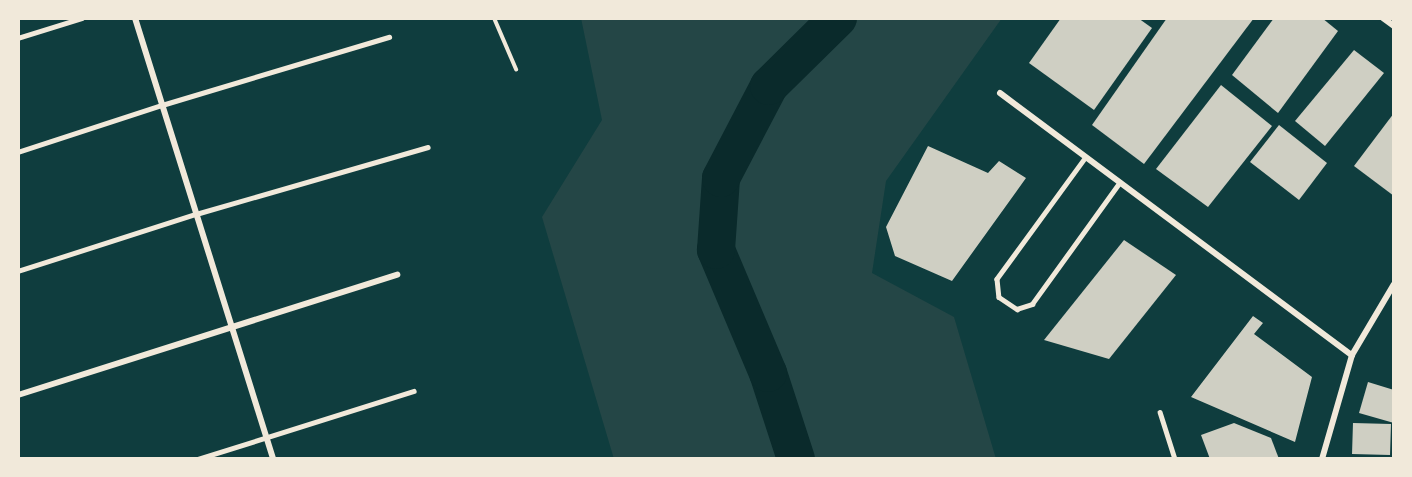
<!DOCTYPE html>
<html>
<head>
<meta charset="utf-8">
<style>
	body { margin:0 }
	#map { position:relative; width:1412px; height:477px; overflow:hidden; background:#0f3d3e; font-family:Lora,serif }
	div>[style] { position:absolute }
	.green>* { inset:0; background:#244646 }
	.river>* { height:38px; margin:-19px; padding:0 19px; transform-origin:19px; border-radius:19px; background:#0a2a2b }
	.building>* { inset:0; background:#cfcfc3 }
	.path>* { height:4px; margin:-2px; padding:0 2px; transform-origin:2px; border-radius:2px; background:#f1e9da }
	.service>* { height:4.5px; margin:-2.25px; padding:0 2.25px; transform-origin:2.25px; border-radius:2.25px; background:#f1e9da }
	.minor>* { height:6px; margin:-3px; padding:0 3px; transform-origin:3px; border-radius:3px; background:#f1e9da }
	span { translate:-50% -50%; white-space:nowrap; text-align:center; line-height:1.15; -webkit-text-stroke:6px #f1e9da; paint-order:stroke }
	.frame { position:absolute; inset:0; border:20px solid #f1e9da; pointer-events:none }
</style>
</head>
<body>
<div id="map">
	<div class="green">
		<div style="clip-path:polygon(581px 18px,1002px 18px,886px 181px,872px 273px,954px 317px,996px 459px,614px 459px,542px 217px,602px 120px)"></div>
	</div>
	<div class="river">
		<div style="left:796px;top:459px;width:90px;rotate:-108deg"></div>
		<div style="left:768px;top:373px;width:134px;rotate:-112.9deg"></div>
		<div style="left:716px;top:250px;width:72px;rotate:-86deg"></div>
		<div style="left:721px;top:178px;width:104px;rotate:-62.4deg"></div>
		<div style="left:769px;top:86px;width:97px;rotate:-44.6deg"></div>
	</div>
	<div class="building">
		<div style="clip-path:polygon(1061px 18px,1138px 18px,1152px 28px,1094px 110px,1029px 63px)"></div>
		<div style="clip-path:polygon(1167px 18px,1254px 18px,1144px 164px,1092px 125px)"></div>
		<div style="clip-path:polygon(1274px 18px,1322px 18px,1338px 31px,1278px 113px,1232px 75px)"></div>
		<div style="clip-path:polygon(1354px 50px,1384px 73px,1325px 146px,1295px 121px)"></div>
		<div style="clip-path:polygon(1221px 85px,1272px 126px,1208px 207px,1156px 169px)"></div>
		<div style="clip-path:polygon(1394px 113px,1394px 196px,1354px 166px)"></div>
		<div style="clip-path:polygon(1279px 125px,1327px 163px,1299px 200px,1250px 162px)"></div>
		<div style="clip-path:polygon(928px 146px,988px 173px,999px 161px,1026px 178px,952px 281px,895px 256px,886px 227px)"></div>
		<div style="clip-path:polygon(1124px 240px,1176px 275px,1109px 359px,1044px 340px)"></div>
		<div style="clip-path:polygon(1253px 316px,1263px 323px,1254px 334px,1312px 377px,1295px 442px,1191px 397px)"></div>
		<div style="clip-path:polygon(1368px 382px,1394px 390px,1394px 423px,1359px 413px)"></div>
		<div style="clip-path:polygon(1234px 423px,1271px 438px,1279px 459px,1210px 459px,1201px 435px)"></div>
		<div style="clip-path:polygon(1353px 423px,1391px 424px,1390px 455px,1352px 454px)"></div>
	</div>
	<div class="path">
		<div style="left:494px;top:18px;width:56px;rotate:66.7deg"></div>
	</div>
	<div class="service">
		<div style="left:18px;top:38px;width:67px;rotate:-17.4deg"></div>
		<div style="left:18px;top:152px;width:151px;rotate:-18.1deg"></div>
		<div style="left:162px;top:105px;width:237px;rotate:-16.7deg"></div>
		<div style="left:1086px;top:157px;width:151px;rotate:126.1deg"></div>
		<div style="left:997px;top:279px;width:18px;rotate:84deg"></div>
		<div style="left:999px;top:297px;width:22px;rotate:34deg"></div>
		<div style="left:1017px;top:309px;width:16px;rotate:-18deg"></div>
		<div style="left:1032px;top:304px;width:150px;rotate:-54.2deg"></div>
		<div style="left:18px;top:271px;width:187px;rotate:-17.8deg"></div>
		<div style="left:196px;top:214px;width:241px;rotate:-16.1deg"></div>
		<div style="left:1160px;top:412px;width:49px;rotate:72.3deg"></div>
		<div style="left:198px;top:459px;width:226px;rotate:-17.5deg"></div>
	</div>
	<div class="minor">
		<div style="left:135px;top:18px;width:462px;rotate:72.6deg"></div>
		<div style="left:1383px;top:18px;width:14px;rotate:36deg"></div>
		<div style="left:1000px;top:93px;width:439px;rotate:36.7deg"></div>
		<div style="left:18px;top:395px;width:398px;rotate:-17.6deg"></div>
		<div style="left:1322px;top:459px;width:108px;rotate:-73.9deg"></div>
		<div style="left:1352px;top:355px;width:82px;rotate:-59.4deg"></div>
	</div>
	<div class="frame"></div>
</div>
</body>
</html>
